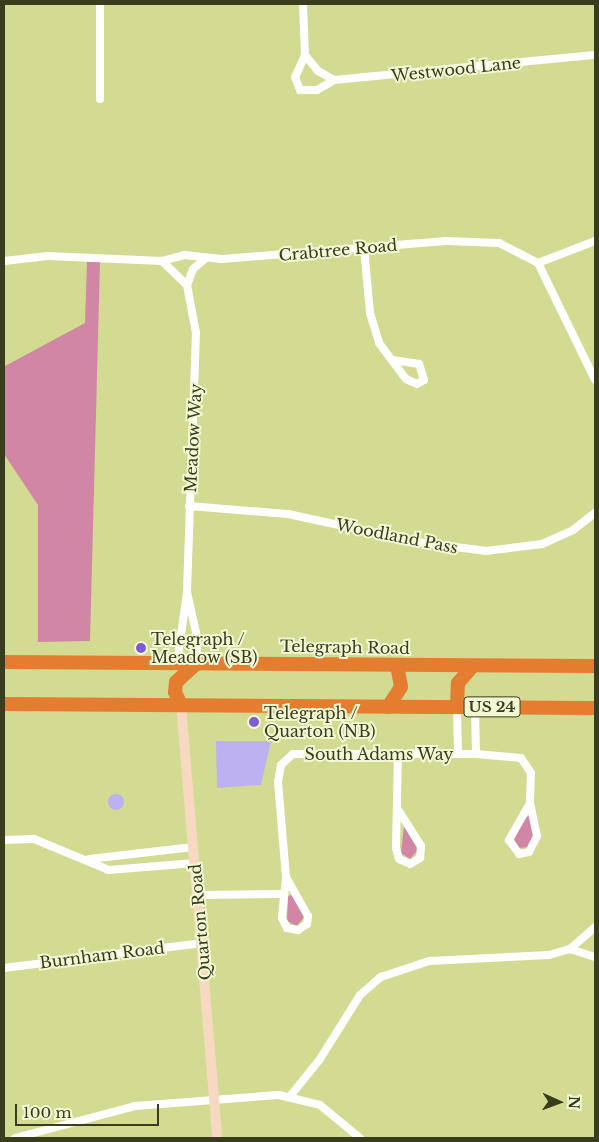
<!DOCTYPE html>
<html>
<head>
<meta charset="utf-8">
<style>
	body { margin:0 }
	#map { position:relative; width:599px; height:1142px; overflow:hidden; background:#d3da91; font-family:"Libre Baskerville",serif }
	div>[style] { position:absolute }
	.green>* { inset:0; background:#d286a6 }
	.water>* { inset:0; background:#beb1f1 }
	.round { border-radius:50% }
	.street>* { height:8px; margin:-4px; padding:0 4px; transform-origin:4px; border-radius:4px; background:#fff }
	.secondary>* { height:10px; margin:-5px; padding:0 5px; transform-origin:5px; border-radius:5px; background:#f7d8c1 }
	.highway>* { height:14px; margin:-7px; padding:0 7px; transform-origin:7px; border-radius:7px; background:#e47d2f }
	.dots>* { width:14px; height:14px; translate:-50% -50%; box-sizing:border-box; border:2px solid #f3f8d4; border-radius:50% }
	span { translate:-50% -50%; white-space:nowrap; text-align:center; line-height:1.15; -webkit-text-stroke:4px #f3f8d4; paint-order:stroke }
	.shield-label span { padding:1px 4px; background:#f3f8d4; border:1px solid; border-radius:4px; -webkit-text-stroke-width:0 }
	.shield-label { font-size:15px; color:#3a3c1e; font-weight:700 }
	.street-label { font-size:16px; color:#3a3c1e }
	.poi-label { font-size:16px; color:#3a3c1e }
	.left { translate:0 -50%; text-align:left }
	.frame { position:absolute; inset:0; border:5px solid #3a3c1e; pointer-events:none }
	.north { position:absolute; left:534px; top:1077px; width:50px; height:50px; -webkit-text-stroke:4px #f3f8d4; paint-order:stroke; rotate:92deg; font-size:14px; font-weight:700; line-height:20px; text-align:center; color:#3a3c1e }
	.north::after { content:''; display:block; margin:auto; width:18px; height:22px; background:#3a3c1e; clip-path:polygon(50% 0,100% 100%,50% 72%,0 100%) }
	.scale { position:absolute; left:15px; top:1104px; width:144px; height:22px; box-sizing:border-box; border:2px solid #3a3c1e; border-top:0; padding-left:6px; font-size:15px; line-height:18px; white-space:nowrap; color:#3a3c1e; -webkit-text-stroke:4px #f3f8d4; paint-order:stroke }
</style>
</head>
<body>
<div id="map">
	<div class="green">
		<div style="clip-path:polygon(87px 262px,100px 262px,90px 641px,38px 642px,38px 505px,4px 454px,5px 366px,85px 323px)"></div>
		<div style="clip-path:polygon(530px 816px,533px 836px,528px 847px,519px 848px,514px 839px,525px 817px)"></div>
		<div style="clip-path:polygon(404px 826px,418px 850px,410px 859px,401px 853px)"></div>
		<div style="clip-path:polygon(292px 895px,304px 917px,297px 926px,287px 921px,288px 896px)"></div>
	</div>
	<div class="water">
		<div style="clip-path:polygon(216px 741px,271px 741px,261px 785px,217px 788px)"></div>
		<div class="round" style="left:108px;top:794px;width:16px;height:16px"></div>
	</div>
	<div class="street">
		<div style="left:303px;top:4px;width:51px;rotate:87.8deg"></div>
		<div style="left:305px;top:55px;width:21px;rotate:51deg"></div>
		<div style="left:318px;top:71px;width:18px;rotate:29deg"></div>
		<div style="left:334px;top:80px;width:262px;rotate:-5.5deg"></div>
		<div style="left:305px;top:55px;width:24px;rotate:114deg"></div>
		<div style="left:295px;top:77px;width:14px;rotate:69deg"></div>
		<div style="left:300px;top:90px;width:17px"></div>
		<div style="left:317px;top:90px;width:20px;rotate:-30deg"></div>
		<div style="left:100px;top:99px;width:95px;rotate:-90deg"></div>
		<div style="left:364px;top:248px;width:65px;rotate:84.7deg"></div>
		<div style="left:370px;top:313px;width:31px;rotate:73deg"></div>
		<div style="left:379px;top:343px;width:45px;rotate:53.1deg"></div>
		<div style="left:406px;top:379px;width:12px;rotate:24deg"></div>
		<div style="left:417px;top:384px;width:8px;rotate:-30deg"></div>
		<div style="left:424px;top:380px;width:17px;rotate:-107deg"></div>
		<div style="left:419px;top:364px;width:25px;rotate:-171deg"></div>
		<div style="left:4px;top:261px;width:44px;rotate:-6.5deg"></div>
		<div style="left:48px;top:256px;width:114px;rotate:2.5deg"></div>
		<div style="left:162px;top:261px;width:23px;rotate:-15deg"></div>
		<div style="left:184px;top:255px;width:38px;rotate:6deg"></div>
		<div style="left:222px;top:259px;width:225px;rotate:-4.6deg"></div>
		<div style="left:446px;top:241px;width:53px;rotate:2.2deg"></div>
		<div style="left:499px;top:243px;width:44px;rotate:27.1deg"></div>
		<div style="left:538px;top:263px;width:130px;rotate:64deg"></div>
		<div style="left:162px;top:261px;width:35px;rotate:44deg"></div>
		<div style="left:187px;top:285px;width:49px;rotate:79.4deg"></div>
		<div style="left:196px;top:333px;width:259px;rotate:92deg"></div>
		<div style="left:538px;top:263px;width:61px;rotate:-21.1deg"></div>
		<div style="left:187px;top:285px;width:17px;rotate:-69deg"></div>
		<div style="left:193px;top:269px;width:16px;rotate:-40deg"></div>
		<div style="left:189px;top:506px;width:99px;rotate:4.6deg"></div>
		<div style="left:288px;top:514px;width:132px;rotate:12.2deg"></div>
		<div style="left:417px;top:542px;width:70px;rotate:7.4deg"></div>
		<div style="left:486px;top:551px;width:56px;rotate:-7.1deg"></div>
		<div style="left:542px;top:544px;width:34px;rotate:-24deg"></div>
		<div style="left:573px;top:530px;width:28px;rotate:-38deg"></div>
		<div style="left:177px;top:664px;width:73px;rotate:-82.1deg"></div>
		<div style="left:187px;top:592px;width:46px;rotate:77.5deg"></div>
		<div style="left:197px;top:637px;width:27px;rotate:90deg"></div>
		<div style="left:457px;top:707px;width:47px;rotate:88.8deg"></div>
		<div style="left:475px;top:707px;width:47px;rotate:88.8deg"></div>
		<div style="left:398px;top:753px;width:95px;rotate:91.2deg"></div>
		<div style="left:396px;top:848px;width:11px;rotate:75deg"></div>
		<div style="left:399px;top:859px;width:12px;rotate:24deg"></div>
		<div style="left:410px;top:864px;width:12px;rotate:-31deg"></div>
		<div style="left:420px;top:858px;width:12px;rotate:-85deg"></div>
		<div style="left:421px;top:846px;width:41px;rotate:-122.2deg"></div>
		<div style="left:4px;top:840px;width:30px;rotate:-2deg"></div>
		<div style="left:34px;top:839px;width:81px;rotate:22.5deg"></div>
		<div style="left:109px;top:870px;width:86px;rotate:-4.7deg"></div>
		<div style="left:89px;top:859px;width:105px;rotate:-6.6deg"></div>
		<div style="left:286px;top:877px;width:45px;rotate:60.6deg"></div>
		<div style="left:308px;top:916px;width:8px;rotate:97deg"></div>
		<div style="left:307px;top:924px;width:11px;rotate:146deg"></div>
		<div style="left:298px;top:930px;width:11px;rotate:-170deg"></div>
		<div style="left:287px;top:928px;width:11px;rotate:-117deg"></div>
		<div style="left:282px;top:918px;width:41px;rotate:-84.4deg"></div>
		<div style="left:286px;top:877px;width:95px;rotate:-94.8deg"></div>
		<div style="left:278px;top:782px;width:17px;rotate:-80deg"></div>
		<div style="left:281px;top:765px;width:16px;rotate:-43deg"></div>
		<div style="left:293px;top:754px;width:183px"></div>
		<div style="left:476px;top:754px;width:45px;rotate:5.1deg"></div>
		<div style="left:521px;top:758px;width:18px;rotate:56deg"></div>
		<div style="left:531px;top:773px;width:30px;rotate:92deg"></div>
		<div style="left:530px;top:803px;width:43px;rotate:119.6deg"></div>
		<div style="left:509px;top:840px;width:17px;rotate:54deg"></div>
		<div style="left:519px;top:854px;width:10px;rotate:-11deg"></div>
		<div style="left:529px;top:852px;width:18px;rotate:-63deg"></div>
		<div style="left:537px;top:836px;width:34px;rotate:-102deg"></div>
		<div style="left:197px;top:895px;width:85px;rotate:-0.7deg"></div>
		<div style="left:570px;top:949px;width:26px;rotate:18deg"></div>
		<div style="left:4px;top:968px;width:200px;rotate:-7.2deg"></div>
		<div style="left:291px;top:1095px;width:46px;rotate:-51.1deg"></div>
		<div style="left:320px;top:1059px;width:75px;rotate:-58deg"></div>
		<div style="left:360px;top:995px;width:28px;rotate:-41deg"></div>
		<div style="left:381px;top:977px;width:51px;rotate:-18.4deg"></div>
		<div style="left:429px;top:961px;width:120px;rotate:-2.9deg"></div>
		<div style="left:549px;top:955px;width:22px;rotate:-16deg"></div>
		<div style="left:570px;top:949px;width:33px;rotate:-41deg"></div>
		<div style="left:15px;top:1138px;width:124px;rotate:-14.9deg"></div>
		<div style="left:135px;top:1106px;width:144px;rotate:-4.4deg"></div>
		<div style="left:279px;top:1095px;width:42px;rotate:13.7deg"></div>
		<div style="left:320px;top:1105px;width:52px;rotate:39.5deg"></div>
	</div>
	<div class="secondary">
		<div style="left:181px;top:705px;width:434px;rotate:85.2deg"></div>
	</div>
	<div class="highway">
		<div style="left:4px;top:662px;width:591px;rotate:0.39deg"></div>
		<div style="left:4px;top:704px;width:591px;rotate:0.39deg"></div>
		<div style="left:181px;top:705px;width:14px;rotate:-115deg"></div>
		<div style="left:175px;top:692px;width:10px;rotate:-84deg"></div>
		<div style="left:176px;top:682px;width:27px;rotate:-42deg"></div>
		<div style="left:388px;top:707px;width:24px;rotate:-57deg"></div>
		<div style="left:401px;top:687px;width:22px;rotate:-100deg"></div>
		<div style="left:457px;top:707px;width:24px;rotate:-88deg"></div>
		<div style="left:458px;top:683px;width:21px;rotate:-49deg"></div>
	</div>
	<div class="dots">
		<div style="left:141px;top:648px;background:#7f5bd6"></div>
		<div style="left:254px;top:722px;background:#7f5bd6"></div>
	</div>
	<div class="shield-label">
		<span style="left:492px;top:707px">US 24</span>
	</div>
	<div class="street-label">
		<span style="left:456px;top:69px;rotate:-6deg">Westwood Lane</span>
		<span style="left:338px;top:250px;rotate:-5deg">Crabtree Road</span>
		<span style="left:193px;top:438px;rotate:-87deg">Meadow Way</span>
		<span style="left:397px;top:536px;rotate:11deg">Woodland Pass</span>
		<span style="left:345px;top:647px;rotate:1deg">Telegraph Road</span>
		<span style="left:379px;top:754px">South Adams Way</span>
		<span style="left:200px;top:922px;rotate:-95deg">Quarton Road</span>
		<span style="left:102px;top:955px;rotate:-7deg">Burnham Road</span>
	</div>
	<div class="poi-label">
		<span class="left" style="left:151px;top:648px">Telegraph /<br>Meadow (SB)</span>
		<span class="left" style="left:264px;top:722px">Telegraph /<br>Quarton (NB)</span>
	</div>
	<div class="frame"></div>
	<div class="north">N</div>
	<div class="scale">100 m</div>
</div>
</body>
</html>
